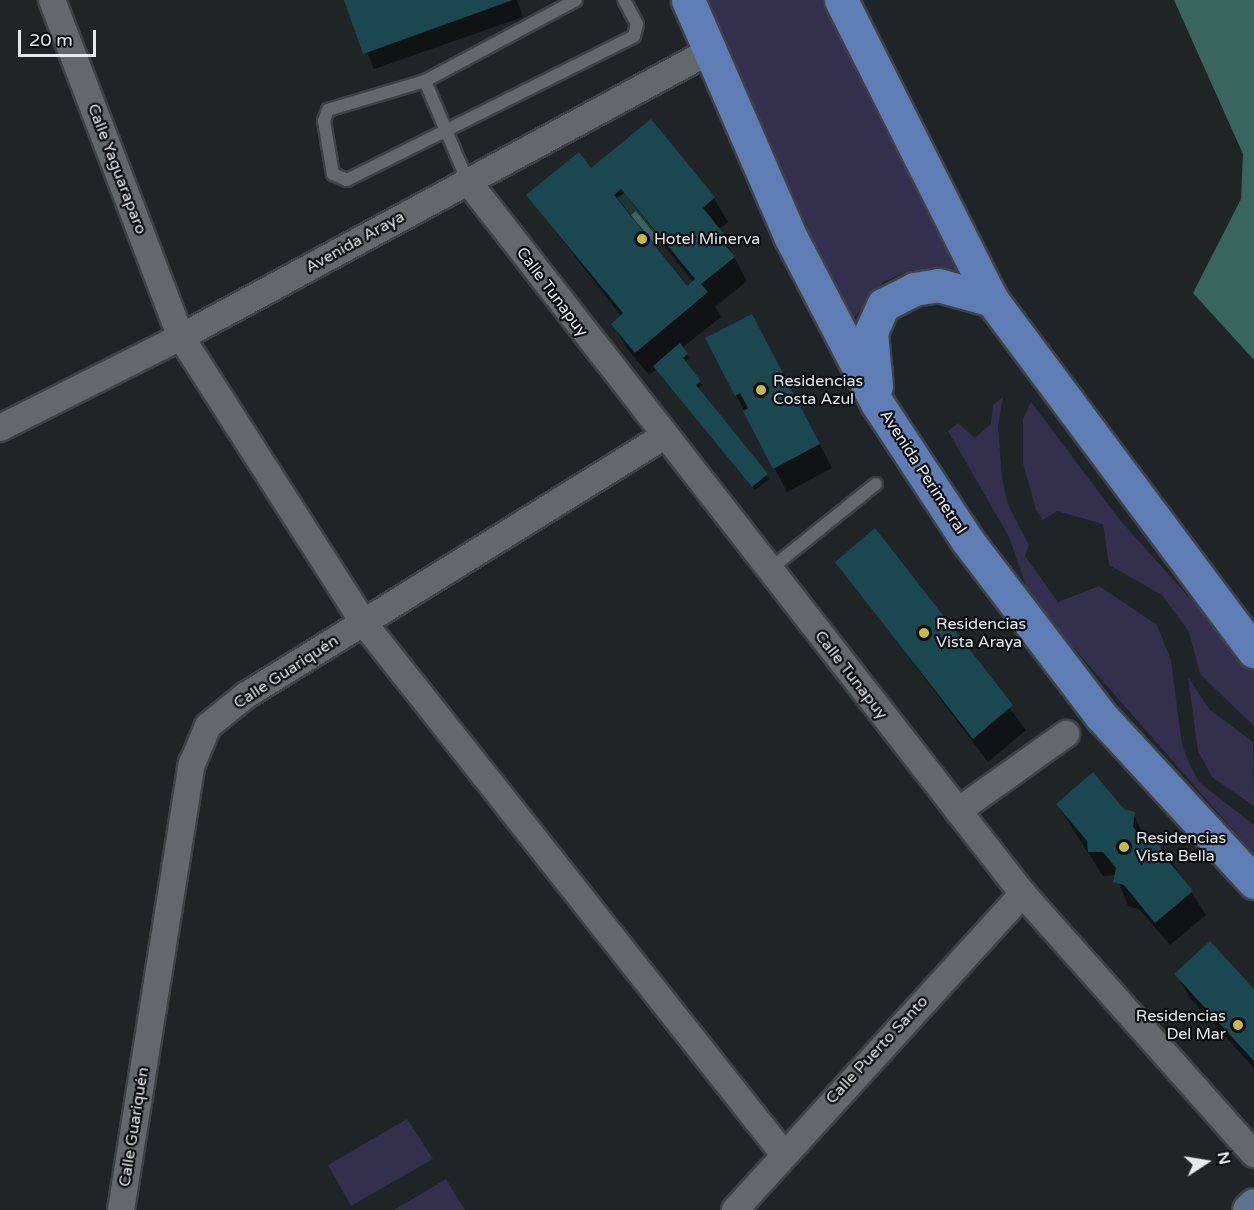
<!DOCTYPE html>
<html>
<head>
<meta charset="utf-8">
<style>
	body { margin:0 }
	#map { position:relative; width:1254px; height:1210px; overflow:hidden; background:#1f2427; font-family:"Varela Round",sans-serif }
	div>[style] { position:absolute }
	.green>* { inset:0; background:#332f4d }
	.water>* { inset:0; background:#38655e }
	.shadow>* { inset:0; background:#0007 }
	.building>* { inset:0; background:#1a4850 }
	.roads { filter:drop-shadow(2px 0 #3d4245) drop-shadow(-2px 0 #3d4245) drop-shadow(0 2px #3d4245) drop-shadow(0 -2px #3d4245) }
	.lane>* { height:12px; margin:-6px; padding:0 6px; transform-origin:6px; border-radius:6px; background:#62686c }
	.street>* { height:26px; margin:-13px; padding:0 13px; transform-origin:13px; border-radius:13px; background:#62686c }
	.secondary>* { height:33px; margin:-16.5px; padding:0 16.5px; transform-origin:16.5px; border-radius:16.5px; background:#607290 }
	.primary>* { height:33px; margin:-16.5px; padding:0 16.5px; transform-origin:16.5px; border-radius:16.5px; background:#5e7db4 }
	.dots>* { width:16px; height:16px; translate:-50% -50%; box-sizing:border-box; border:3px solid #0a0d0e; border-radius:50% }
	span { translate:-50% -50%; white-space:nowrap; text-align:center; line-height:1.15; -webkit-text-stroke:4.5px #0a0d0e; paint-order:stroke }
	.street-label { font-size:16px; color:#e6e9ec }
	.poi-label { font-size:16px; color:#e6e9ec }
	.left { translate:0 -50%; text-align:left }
	.right { translate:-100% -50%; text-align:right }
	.north { position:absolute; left:1176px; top:1132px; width:60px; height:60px; -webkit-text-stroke:4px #0a0d0e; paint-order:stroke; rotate:78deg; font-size:16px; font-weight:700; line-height:24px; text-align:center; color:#e6e9ec }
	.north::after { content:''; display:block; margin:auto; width:21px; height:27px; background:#e6e9ec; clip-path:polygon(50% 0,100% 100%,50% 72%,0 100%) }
	.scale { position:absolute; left:18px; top:30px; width:78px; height:27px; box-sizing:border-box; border:3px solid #e6e9ec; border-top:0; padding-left:8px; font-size:18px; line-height:21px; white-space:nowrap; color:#e6e9ec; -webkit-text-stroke:4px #0a0d0e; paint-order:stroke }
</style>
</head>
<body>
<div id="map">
	<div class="green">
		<div style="clip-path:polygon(709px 0,834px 0,884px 99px,909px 174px,968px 288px,938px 270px,912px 270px,883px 282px,850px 323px,749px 110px)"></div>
		<div style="clip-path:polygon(1003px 397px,998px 426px,1002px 478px,1008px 505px,1029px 545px,1025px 556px,1058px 602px,1099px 586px,1157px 625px,1171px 660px,1182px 745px,1191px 767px,1199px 782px,1254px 825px,1254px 854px,1030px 598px,1009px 537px,948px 431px,958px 423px,975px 438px,991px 424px,993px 405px)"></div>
		<div style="clip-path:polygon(1031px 402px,1119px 519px,1254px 670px,1254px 726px,1200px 674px,1189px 632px,1162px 595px,1109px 565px,1103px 524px,1057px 511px,1043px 520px,1036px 510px,1023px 463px,1023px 419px)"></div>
		<div style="clip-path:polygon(1188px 677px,1210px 710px,1253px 742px,1254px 806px,1212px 777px,1198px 751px)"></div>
		<div style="clip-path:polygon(407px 1119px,433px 1159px,351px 1206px,328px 1165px)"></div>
		<div style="clip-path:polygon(446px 1179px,465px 1210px,394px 1210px)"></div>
	</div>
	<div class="water">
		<div style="clip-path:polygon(1174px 0,1254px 0,1254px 360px,1193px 293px,1241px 199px,1243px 154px)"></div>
		<div style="clip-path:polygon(624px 193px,663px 241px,656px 246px,617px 198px)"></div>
	</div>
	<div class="shadow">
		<div style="clip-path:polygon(346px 0,517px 0,523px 17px,374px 69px)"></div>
		<div style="clip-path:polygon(evenodd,651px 121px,714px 198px,728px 222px,719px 229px,747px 281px,715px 307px,721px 317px,682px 348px,689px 358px,684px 362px,702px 385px,697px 389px,769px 479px,755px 490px,657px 369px,649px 375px,626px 347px,613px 324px,621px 316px,528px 195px,591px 170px,651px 121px,636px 211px,694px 283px,687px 288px,629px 217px,636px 211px)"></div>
		<div style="clip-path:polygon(765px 339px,832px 468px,787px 492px,736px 395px)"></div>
		<div style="clip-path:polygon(875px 530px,1026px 730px,988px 762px,837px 562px)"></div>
		<div style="clip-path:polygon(1057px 804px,1134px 814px,1147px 844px,1160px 844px,1206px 915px,1170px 945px,1139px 909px,1128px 906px,1116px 875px,1103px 876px)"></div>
		<div style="clip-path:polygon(1176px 974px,1254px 992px,1254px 1068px,1190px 998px)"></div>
	</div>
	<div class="building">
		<div style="clip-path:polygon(344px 0,513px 0,363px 54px)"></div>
		<div style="clip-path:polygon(evenodd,651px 119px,715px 197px,703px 208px,727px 238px,723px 242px,735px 257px,701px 284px,708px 292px,635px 353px,611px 324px,623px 313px,526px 195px,579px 152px,591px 168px,651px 119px,621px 189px,695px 279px,687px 286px,614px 195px,621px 189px)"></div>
		<div style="clip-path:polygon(752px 314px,820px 444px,773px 469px,743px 411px,748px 408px,740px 393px,735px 396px,705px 338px)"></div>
		<div style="clip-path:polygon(680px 343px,688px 354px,683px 358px,701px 381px,696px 385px,768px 474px,752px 487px,653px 366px)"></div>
		<div style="clip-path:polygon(875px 528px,1013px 705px,973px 739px,835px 562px)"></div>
		<div style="clip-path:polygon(1093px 772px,1124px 809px,1135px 812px,1133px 827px,1146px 842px,1160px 842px,1162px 853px,1193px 891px,1155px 923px,1124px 885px,1113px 882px,1116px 868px,1103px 852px,1088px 852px,1087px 841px,1056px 804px)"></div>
		<div style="clip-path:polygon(1210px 941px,1254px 989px,1254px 1061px,1174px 974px)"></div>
	</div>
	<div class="roads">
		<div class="lane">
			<div style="left:425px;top:81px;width:101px;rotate:163.4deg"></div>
			<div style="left:328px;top:110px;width:12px;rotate:110deg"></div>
			<div style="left:324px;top:121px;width:54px;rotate:80.4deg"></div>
			<div style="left:333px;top:174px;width:15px;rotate:23deg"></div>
			<div style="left:347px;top:180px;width:321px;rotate:-26.6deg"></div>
			<div style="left:634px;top:36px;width:12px;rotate:-76deg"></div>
			<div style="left:637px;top:24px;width:27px;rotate:-118deg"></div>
			<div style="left:467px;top:180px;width:108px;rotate:-113deg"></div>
			<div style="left:425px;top:81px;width:171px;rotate:-28.2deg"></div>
			<div style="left:769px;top:570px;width:137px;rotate:-38.8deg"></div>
		</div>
		<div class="street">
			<div style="left:52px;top:0;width:361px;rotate:69.1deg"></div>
			<div style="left:181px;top:337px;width:338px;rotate:57.4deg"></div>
			<div style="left:363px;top:622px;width:676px;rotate:51.67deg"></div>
			<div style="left:467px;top:180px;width:905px;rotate:52.09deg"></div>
			<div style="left:1023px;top:894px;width:348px;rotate:48.4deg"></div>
			<div style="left:0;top:428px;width:203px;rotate:-26.7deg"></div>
			<div style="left:181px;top:337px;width:599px;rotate:-28.4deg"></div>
			<div style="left:958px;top:811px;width:133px;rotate:-35.5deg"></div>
			<div style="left:121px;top:1210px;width:452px;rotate:-81deg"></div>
			<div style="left:192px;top:764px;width:41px;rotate:-67.2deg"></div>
			<div style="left:208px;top:726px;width:48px;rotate:-39deg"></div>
			<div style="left:245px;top:696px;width:491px;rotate:-31.8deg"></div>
			<div style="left:735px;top:1210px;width:428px;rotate:-47.7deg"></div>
		</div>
		<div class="secondary">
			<div style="left:1249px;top:1210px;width:7px;rotate:-45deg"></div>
		</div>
		<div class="primary">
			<div style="left:688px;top:0;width:257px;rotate:66.6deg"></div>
			<div style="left:790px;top:236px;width:188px;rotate:62.5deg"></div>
			<div style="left:877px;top:403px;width:164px;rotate:56.7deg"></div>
			<div style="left:967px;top:540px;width:221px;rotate:52.7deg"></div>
			<div style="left:1101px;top:716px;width:226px;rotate:47.3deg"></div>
			<div style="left:841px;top:0;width:336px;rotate:63.3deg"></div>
			<div style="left:992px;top:300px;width:438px;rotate:53.3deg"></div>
			<div style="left:876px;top:386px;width:54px;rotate:-95.3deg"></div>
			<div style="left:871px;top:332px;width:30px;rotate:-66deg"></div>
			<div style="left:883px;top:305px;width:35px;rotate:-27deg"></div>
			<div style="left:914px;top:289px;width:24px;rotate:-9deg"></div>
			<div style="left:938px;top:285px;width:56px;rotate:15.5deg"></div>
		</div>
	</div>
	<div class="dots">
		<div style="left:642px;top:239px;background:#c8bb3b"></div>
		<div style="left:761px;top:390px;background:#c8bb3b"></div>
		<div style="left:924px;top:633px;background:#c8bb3b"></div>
		<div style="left:1124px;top:847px;background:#c8bb3b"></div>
		<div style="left:1238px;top:1025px;background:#c8bb3b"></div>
	</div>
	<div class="street-label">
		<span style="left:117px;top:169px;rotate:69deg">Calle Yaguaraparo</span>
		<span style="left:355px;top:242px;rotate:-29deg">Avenida Araya</span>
		<span style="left:552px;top:292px;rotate:53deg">Calle Tunapuy</span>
		<span style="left:923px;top:472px;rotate:57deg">Avenida Perimetral</span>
		<span style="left:286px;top:672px;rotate:-33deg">Calle Guariquén</span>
		<span style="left:851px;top:675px;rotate:52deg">Calle Tunapuy</span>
		<span style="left:877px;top:1050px;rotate:-47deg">Calle Puerto Santo</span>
		<span style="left:134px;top:1127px;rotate:-81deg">Calle Guariquén</span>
	</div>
	<div class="poi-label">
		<span class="left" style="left:654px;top:239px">Hotel Minerva</span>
		<span class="left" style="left:773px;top:390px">Residencias<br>Costa Azul</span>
		<span class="left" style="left:936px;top:633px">Residencias<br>Vista Araya</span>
		<span class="left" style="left:1136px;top:847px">Residencias<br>Vista Bella</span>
		<span class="right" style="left:1226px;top:1025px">Residencias<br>Del Mar</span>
	</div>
	<div class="north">N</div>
	<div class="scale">20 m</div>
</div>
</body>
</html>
